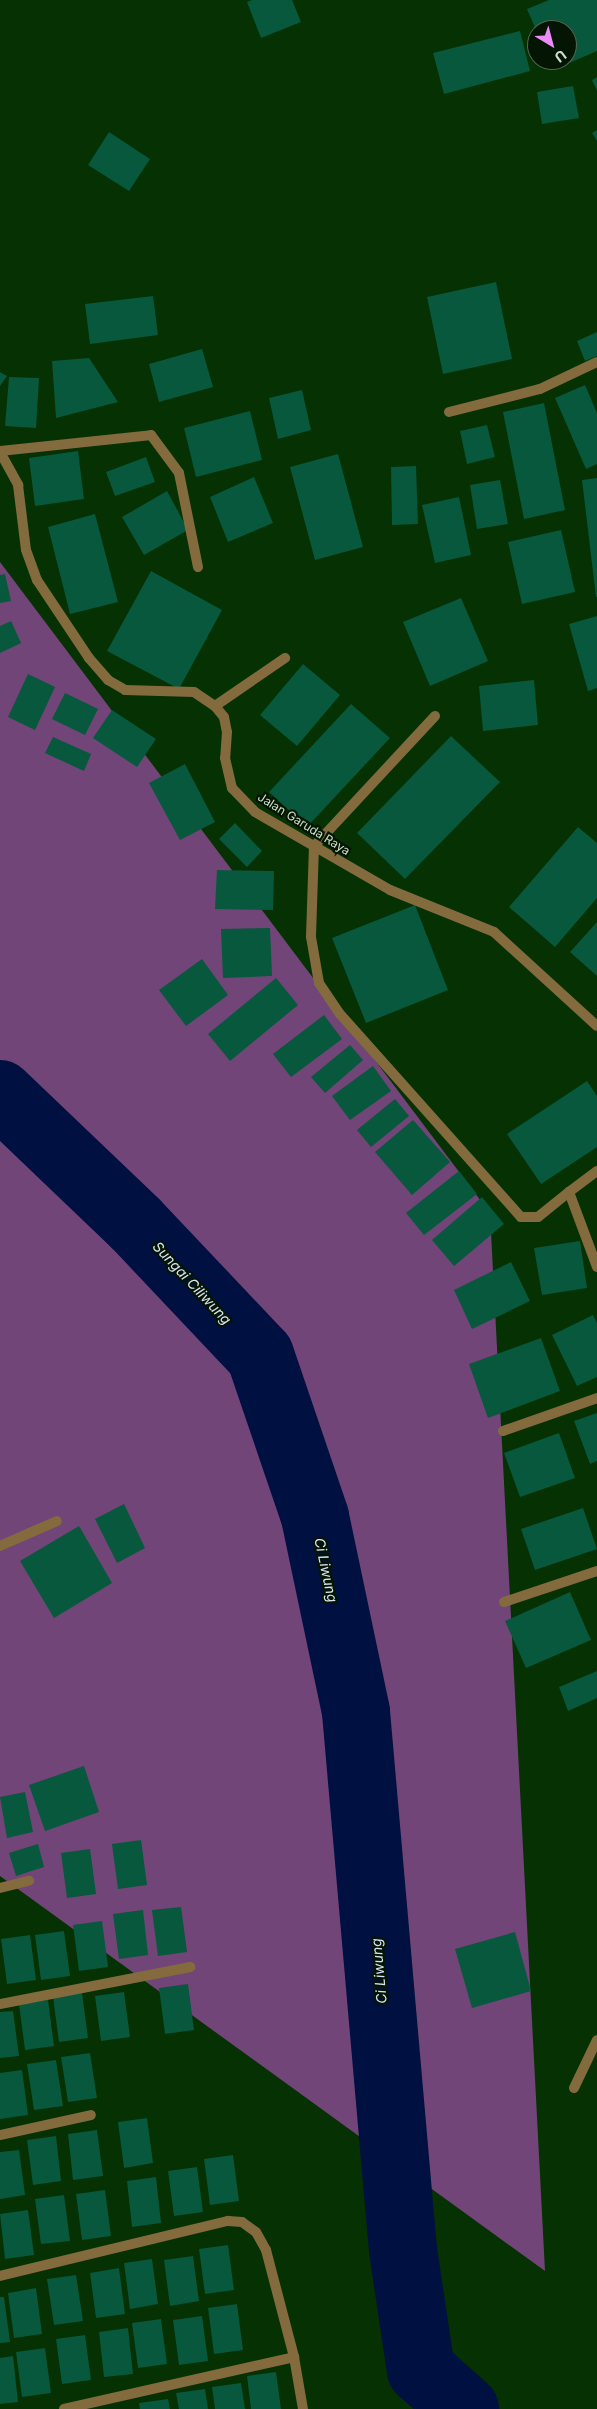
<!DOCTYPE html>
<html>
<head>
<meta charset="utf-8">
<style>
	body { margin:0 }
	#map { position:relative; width:597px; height:2409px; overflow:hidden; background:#053103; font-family:Inter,sans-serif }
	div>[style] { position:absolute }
	.forest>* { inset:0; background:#714577 }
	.river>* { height:68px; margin:-34px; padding:0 34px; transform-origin:34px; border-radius:34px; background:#001040 }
	.building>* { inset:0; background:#07583c }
	.street>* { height:10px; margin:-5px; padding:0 5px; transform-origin:5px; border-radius:5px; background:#836b3e }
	span { translate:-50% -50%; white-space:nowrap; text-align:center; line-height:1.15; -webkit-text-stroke:4.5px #041504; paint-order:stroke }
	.street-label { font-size:12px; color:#cae1c7 }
	.water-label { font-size:14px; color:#dae3f4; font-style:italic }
	.north { position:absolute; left:527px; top:20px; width:50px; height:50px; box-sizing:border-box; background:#041504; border:1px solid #536752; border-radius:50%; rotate:143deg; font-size:14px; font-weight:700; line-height:20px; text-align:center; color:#cae1c7 }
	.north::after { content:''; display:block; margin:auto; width:18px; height:22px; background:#ec8cfa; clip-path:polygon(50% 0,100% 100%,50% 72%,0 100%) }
</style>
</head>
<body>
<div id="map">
	<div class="forest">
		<div style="clip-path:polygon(0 562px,490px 1213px,545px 2271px,0 1876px)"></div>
	</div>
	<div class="river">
		<div style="left:0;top:1094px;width:188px;rotate:43.7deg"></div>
		<div style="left:136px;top:1224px;width:180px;rotate:46.6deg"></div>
		<div style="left:260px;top:1355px;width:171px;rotate:71.2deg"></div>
		<div style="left:315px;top:1517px;width:199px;rotate:78.1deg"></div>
		<div style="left:356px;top:1712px;width:540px;rotate:85.01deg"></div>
		<div style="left:403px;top:2250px;width:121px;rotate:81.5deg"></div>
		<div style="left:421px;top:2370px;width:59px;rotate:41.6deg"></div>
	</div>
	<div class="building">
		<div style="clip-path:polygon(252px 0,292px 0,301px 22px,261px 38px,247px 2px)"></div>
		<div style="clip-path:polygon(549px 0,597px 0,597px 51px,553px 70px,549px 60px,567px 60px,567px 30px,536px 30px,527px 9px)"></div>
		<div style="clip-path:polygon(520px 31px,530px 71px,444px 94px,433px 53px)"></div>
		<div style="clip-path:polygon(597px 77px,597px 91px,592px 80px)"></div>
		<div style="clip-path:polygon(573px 86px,579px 118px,542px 124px,537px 92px)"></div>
		<div style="clip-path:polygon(597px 130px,597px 141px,592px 133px)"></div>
		<div style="clip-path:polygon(109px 132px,150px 159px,129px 191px,88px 165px)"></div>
		<div style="clip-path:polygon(496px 282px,512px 359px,443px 374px,427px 297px)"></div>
		<div style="clip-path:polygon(153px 296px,158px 335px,90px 344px,85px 304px)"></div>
		<div style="clip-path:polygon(597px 332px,597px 356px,585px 361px,577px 341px)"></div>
		<div style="clip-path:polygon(202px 349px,213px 387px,159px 402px,149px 364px)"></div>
		<div style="clip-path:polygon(89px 358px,118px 402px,56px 418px,52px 361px)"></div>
		<div style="clip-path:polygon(0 372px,7px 376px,0 386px)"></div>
		<div style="clip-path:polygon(9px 377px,39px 378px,36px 428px,5px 426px)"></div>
		<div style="clip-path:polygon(585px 385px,597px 413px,597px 464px,586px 469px,555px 398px)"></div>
		<div style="clip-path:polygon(302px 390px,311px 430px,278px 439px,269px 398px)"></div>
		<div style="clip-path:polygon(544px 403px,565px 510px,524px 519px,503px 412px)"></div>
		<div style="clip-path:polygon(250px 411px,262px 460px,196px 477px,184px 428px)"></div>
		<div style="clip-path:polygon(487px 425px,495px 457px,467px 464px,460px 431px)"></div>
		<div style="clip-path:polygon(78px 451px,84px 499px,35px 506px,29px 458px)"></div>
		<div style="clip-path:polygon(338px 454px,363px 547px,315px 560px,290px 467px)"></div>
		<div style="clip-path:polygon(146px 457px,155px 482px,115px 496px,106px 472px)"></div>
		<div style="clip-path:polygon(416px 466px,418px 524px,392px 525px,391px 467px)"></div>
		<div style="clip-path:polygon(254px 477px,273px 523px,228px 542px,210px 497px)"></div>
		<div style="clip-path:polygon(597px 478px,597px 597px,596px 597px,582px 480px)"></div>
		<div style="clip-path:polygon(500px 480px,508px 524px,477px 529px,470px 485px)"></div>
		<div style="clip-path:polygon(167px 491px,188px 530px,144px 555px,122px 517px)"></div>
		<div style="clip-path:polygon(459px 497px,471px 555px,435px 563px,422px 505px)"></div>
		<div style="clip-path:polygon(95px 514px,118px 602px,70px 614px,48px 527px)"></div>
		<div style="clip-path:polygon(561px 530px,575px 592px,522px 604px,508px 542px)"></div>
		<div style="clip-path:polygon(151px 571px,222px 610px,179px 689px,107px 651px)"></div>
		<div style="clip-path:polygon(5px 574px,11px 601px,0 603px,0 575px)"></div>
		<div style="clip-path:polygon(461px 598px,488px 661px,430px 686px,403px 622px)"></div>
		<div style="clip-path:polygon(597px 616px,597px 688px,588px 691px,569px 624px)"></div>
		<div style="clip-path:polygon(11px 621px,21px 643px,0 653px,0 626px)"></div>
		<div style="clip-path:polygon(303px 664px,340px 695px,297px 746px,260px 715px)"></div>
		<div style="clip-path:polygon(28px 674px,55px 687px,35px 730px,8px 717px)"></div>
		<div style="clip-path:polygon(534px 680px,538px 725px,483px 731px,479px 686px)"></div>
		<div style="clip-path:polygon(65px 693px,98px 709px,85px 735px,52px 719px)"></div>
		<div style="clip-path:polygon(351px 704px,390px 738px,307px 827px,269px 792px)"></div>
		<div style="clip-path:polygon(112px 710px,156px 739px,137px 767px,93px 738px)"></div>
		<div style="clip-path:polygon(451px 736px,500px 782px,405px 879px,357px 833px)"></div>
		<div style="clip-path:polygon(53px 737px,91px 754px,84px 771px,45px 753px)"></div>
		<div style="clip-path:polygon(185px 764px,215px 822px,180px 840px,149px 783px)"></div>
		<div style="clip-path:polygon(235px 823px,262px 851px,247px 867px,219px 839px)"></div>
		<div style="clip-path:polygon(578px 827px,597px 843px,597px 898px,555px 947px,509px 907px)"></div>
		<div style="clip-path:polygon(217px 870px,274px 871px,273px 910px,215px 909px)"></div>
		<div style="clip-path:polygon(415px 905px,448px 990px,366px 1023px,332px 938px)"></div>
		<div style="clip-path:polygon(597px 922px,597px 976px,570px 952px)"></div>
		<div style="clip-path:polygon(270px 928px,272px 976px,223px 978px,221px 929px)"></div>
		<div style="clip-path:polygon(202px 959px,228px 995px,186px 1026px,159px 990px)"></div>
		<div style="clip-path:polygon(276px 978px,298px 1005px,230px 1061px,208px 1034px)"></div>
		<div style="clip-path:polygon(324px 1015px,342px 1039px,291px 1077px,273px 1054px)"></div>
		<div style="clip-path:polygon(350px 1045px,363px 1060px,325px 1093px,311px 1077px)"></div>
		<div style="clip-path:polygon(373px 1066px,391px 1091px,350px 1120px,332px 1096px)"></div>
		<div style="clip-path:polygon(587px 1081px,597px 1096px,597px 1147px,541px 1184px,507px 1134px)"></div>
		<div style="clip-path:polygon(395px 1099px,409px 1116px,371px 1147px,357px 1130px)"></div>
		<div style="clip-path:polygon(413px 1120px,450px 1162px,412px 1195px,375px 1152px)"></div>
		<div style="clip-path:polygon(459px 1171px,477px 1194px,424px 1235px,406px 1213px)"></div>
		<div style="clip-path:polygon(482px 1197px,504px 1224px,454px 1266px,432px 1240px)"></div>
		<div style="clip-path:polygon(580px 1241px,587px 1288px,542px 1295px,534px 1248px)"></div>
		<div style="clip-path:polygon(511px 1262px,530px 1301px,472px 1329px,454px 1290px)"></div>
		<div style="clip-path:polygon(593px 1315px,597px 1323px,597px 1377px,577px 1386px,552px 1335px)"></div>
		<div style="clip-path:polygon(541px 1338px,560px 1391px,488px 1418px,469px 1364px)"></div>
		<div style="clip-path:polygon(597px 1413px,597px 1461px,590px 1464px,574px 1421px)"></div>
		<div style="clip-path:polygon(559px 1433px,575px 1478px,520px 1497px,504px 1453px)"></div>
		<div style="clip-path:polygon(124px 1504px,145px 1548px,117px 1563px,95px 1519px)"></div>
		<div style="clip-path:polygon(583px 1508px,597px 1549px,535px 1570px,521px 1529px)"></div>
		<div style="clip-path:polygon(79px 1526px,112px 1583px,54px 1618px,20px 1561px)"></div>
		<div style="clip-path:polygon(570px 1592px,591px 1640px,526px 1668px,505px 1621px)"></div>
		<div style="clip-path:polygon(597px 1671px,597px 1698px,568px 1711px,559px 1687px)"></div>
		<div style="clip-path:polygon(84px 1766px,99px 1812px,45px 1831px,29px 1785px)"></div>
		<div style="clip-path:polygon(25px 1792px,33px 1832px,7px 1838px,0 1797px)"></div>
		<div style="clip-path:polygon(141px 1840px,147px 1885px,118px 1889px,112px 1844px)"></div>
		<div style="clip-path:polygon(38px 1844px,44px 1867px,16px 1876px,9px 1853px)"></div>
		<div style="clip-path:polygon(90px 1849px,96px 1894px,67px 1898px,61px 1853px)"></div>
		<div style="clip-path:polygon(181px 1907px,187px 1952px,158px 1956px,152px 1910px)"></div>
		<div style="clip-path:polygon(143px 1910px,148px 1955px,119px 1959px,113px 1914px)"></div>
		<div style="clip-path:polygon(102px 1921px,108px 1967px,79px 1971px,73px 1925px)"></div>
		<div style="clip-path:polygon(64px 1931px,70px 1976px,41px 1980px,35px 1935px)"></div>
		<div style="clip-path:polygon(515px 1932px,531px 1991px,472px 2008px,455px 1949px)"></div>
		<div style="clip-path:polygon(30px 1935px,36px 1980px,7px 1984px,1px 1939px)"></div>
		<div style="clip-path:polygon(188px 1984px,194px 2030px,165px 2034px,159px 1988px)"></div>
		<div style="clip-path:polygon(124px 1992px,130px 2037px,101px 2041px,95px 1996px)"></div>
		<div style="clip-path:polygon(82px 1993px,88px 2038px,59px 2042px,53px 1997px)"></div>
		<div style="clip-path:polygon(48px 2000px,54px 2046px,25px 2050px,19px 2004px)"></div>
		<div style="clip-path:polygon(13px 2011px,19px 2056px,0 2058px,0 2012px)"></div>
		<div style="clip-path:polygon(90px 2053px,97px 2098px,68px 2102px,61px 2057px)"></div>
		<div style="clip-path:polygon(56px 2060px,63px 2106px,34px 2110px,27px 2064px)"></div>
		<div style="clip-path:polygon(22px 2070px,28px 2115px,0 2119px,0 2073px)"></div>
		<div style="clip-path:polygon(147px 2118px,153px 2163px,124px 2168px,118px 2122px)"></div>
		<div style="clip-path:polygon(97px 2130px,103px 2176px,73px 2180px,68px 2134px)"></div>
		<div style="clip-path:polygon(56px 2136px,61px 2181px,33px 2185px,27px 2140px)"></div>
		<div style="clip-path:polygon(19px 2150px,25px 2195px,0 2199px,0 2152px)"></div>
		<div style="clip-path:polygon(233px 2155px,239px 2201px,210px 2205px,204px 2159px)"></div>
		<div style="clip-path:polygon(197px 2167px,203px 2212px,174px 2216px,168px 2171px)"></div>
		<div style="clip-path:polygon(156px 2177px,161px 2223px,132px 2227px,127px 2181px)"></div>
		<div style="clip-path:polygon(105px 2190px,111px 2236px,82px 2240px,76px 2194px)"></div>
		<div style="clip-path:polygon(64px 2195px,70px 2241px,41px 2244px,35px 2199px)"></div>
		<div style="clip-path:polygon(28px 2210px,34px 2255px,5px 2259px,0 2214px)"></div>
		<div style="clip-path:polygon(228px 2245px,234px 2290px,205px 2294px,199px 2249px)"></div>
		<div style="clip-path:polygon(193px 2256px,199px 2301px,170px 2306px,164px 2260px)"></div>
		<div style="clip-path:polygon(152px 2259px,158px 2304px,130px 2309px,124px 2263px)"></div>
		<div style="clip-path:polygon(119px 2268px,125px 2314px,96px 2318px,90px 2273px)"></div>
		<div style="clip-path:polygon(76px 2275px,83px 2321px,54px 2325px,47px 2279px)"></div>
		<div style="clip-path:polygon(36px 2288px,42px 2334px,14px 2338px,8px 2293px)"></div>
		<div style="clip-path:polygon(0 2297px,4px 2297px,10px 2342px,0 2343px)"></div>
		<div style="clip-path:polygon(237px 2304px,243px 2350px,214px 2354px,208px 2308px)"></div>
		<div style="clip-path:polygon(202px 2316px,208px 2361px,179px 2365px,173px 2320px)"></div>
		<div style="clip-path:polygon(161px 2319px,167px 2364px,138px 2368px,132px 2323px)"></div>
		<div style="clip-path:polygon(128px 2328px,133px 2374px,104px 2377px,99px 2332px)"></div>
		<div style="clip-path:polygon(85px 2335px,91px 2380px,62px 2384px,56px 2339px)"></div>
		<div style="clip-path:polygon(45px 2348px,51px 2393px,22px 2397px,16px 2352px)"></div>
		<div style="clip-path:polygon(13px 2356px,18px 2402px,0 2404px,0 2358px)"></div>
		<div style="clip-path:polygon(276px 2372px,281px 2409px,251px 2409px,247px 2376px)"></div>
		<div style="clip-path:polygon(241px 2383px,245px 2409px,215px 2409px,212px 2387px)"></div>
		<div style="clip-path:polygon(205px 2389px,208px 2409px,179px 2409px,176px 2393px)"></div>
		<div style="clip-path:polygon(168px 2399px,170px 2409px,140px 2409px,139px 2403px)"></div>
	</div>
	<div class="street">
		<div style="left:449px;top:412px;width:94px;rotate:-14.2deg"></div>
		<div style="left:540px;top:389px;width:63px;rotate:-25.3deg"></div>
		<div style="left:0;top:451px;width:152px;rotate:-6deg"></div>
		<div style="left:151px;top:435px;width:47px;rotate:53.6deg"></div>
		<div style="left:179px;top:473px;width:96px;rotate:78.6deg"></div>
		<div style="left:0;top:452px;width:38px;rotate:61deg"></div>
		<div style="left:18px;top:485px;width:65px;rotate:83deg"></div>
		<div style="left:26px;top:550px;width:32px;rotate:70deg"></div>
		<div style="left:37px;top:580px;width:94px;rotate:56.3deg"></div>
		<div style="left:89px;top:658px;width:29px;rotate:49deg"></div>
		<div style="left:108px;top:680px;width:20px;rotate:30deg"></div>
		<div style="left:125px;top:690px;width:69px;rotate:1.7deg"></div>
		<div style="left:194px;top:692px;width:25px;rotate:34deg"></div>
		<div style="left:215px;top:706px;width:14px;rotate:51deg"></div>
		<div style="left:224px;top:717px;width:15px;rotate:79deg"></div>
		<div style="left:227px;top:732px;width:26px;rotate:94deg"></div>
		<div style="left:225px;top:758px;width:31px;rotate:77deg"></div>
		<div style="left:232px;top:788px;width:33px;rotate:46deg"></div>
		<div style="left:255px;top:812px;width:156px;rotate:30deg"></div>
		<div style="left:390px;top:890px;width:112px;rotate:22deg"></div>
		<div style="left:494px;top:932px;width:139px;rotate:42.4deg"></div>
		<div style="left:215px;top:706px;width:85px;rotate:-34.4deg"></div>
		<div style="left:435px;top:716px;width:178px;rotate:132.9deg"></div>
		<div style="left:314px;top:846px;width:91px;rotate:91.9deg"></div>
		<div style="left:311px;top:937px;width:47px;rotate:80.1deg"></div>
		<div style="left:319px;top:983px;width:37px;rotate:56deg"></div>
		<div style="left:340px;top:1014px;width:272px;rotate:48.3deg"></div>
		<div style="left:521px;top:1217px;width:17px"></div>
		<div style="left:538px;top:1217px;width:40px;rotate:-39deg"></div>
		<div style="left:569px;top:1192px;width:80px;rotate:69.5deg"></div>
		<div style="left:569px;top:1192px;width:35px;rotate:-37deg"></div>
		<div style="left:503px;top:1431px;width:100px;rotate:-19.3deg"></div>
		<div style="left:0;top:1546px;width:62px;rotate:-23.7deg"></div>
		<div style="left:504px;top:1602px;width:98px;rotate:-18.4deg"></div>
		<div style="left:0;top:1888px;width:30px;rotate:-14deg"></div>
		<div style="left:0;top:2004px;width:194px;rotate:-11deg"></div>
		<div style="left:574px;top:2088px;width:53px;rotate:-64.4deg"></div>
		<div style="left:0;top:2135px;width:93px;rotate:-12.4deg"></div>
		<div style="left:0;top:2276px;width:235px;rotate:-13.6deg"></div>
		<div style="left:228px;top:2221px;width:14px;rotate:4deg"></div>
		<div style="left:242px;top:2222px;width:17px;rotate:36deg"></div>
		<div style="left:256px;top:2232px;width:21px;rotate:61deg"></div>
		<div style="left:266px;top:2250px;width:111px;rotate:75.3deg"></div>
		<div style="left:294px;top:2357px;width:53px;rotate:80.2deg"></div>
		<div style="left:64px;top:2409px;width:236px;rotate:-12.7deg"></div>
	</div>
	<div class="street-label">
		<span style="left:304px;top:824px;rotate:32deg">Jalan Garuda Raya</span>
	</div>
	<div class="water-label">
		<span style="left:192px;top:1283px;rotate:47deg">Sungai Ciliwung</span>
		<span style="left:326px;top:1570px;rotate:78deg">Ci Liwung</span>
		<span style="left:379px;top:1971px;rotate:-95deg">Ci Liwung</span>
	</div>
	<div class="north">U</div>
</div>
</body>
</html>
